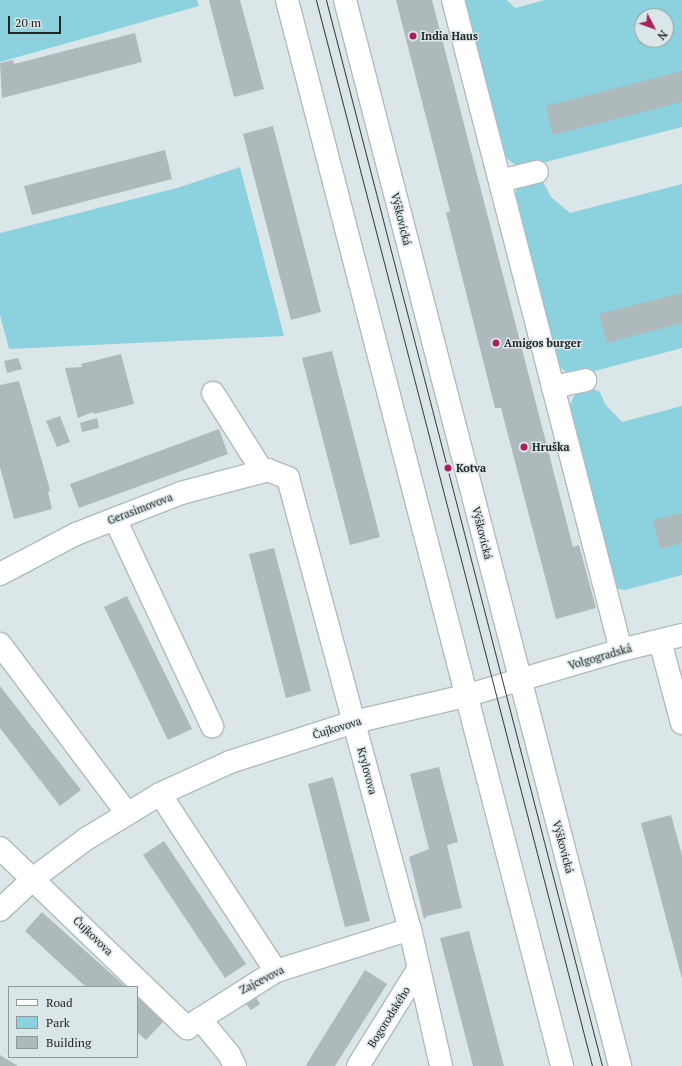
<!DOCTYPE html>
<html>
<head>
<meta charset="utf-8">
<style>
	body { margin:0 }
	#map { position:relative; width:682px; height:1066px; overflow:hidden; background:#dae6e8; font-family:"PT Serif",serif }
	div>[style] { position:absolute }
	.green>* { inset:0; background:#8bd2de }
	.building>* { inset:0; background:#adb9bb }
	.roads { filter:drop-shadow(1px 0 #b0bbbd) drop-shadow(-1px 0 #b0bbbd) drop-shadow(0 1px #b0bbbd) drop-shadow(0 -1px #b0bbbd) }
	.minor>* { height:22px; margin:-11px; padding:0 11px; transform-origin:11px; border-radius:11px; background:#fff }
	.tram>* { height:1px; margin:-0.5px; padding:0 0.5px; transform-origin:0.5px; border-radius:0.5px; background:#393e3f }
	.dots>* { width:11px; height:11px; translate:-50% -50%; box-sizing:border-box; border:2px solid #dae6e8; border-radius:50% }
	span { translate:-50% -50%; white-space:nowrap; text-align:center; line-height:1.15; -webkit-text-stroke:3px #dae6e8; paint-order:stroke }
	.poi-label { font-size:11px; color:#212526; font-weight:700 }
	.left { translate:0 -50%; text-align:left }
	.street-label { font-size:11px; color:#212526 }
	.legend { position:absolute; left:8px; top:986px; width:130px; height:72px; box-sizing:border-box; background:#dae6e8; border:1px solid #90999a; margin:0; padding:5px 7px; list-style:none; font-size:12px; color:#212526 }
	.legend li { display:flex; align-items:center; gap:8px; height:20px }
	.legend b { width:20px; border:1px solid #90999a }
	.north { position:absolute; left:634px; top:8px; width:40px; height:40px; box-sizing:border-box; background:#dae6e8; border:1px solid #90999a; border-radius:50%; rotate:131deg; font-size:11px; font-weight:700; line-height:16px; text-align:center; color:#212526 }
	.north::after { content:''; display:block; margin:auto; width:14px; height:18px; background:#ab1e5d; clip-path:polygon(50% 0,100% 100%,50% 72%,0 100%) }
	.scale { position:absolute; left:8px; top:16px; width:53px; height:18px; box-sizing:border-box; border:2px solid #212526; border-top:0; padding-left:5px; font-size:12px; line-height:14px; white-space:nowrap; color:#212526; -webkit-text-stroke:3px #dae6e8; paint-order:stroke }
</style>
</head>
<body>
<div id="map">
	<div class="green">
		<div style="clip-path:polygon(0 0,197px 0,199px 6px,0 62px)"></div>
		<div style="clip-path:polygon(evenodd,463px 0,507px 0,515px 8px,545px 0,682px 0,682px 127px,530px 166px,514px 164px,506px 158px,501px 149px,463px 0,642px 16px,666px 16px,666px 40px,642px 40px,642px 16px)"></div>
		<div style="clip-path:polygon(240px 167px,284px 336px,9px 349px,0 315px,0 233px,177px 188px)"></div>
		<div style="clip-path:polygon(542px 180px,551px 197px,570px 213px,682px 184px,682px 348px,583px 374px,566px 372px,560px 367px,555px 358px,515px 195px,518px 186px)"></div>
		<div style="clip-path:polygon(591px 388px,600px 392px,605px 404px,622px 422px,682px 406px,682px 575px,625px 590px,614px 588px,570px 418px,570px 405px,575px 394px,579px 390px)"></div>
	</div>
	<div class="building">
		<div style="clip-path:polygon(209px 0,240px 0,264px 89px,234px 97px)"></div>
		<div style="clip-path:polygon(396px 0,432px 0,573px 547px,579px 545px,596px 608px,556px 619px,501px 408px,495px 408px,446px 213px,450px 211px)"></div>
		<div style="clip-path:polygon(135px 33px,142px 62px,2px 98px,0 63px,13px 60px,14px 64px)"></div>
		<div style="clip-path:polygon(682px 71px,682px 102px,553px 135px,546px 106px)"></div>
		<div style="clip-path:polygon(273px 126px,321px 312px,291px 320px,243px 134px)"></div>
		<div style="clip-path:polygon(165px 150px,172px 179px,32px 215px,24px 186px)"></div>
		<div style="clip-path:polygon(682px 293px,682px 323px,607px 343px,599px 314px)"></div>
		<div style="clip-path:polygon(332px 351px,380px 537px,350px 545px,302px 358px)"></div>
		<div style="clip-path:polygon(121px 354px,134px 404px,94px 414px,93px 412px,78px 418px,65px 368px,82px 367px,81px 364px)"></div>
		<div style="clip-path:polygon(18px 358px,22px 369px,7px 373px,4px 361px)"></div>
		<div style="clip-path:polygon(19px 381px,49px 486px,50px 491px,48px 492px,52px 509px,14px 519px,0 467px,0 385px)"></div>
		<div style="clip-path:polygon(60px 416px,70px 442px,57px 447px,46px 421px)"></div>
		<div style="clip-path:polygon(97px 418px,99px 428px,82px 432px,80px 423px)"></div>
		<div style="clip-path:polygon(219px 429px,228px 454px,79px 508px,70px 484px)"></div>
		<div style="clip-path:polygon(682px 513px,682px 543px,660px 549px,653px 520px)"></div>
		<div style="clip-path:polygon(274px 548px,311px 691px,286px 698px,249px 554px)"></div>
		<div style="clip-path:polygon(127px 596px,192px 729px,168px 740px,104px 607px)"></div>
		<div style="clip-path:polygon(0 686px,81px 790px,60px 806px,0 728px)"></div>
		<div style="clip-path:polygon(439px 767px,458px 842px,447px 845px,462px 908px,427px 916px,424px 919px,409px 857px,429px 849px,410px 774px)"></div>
		<div style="clip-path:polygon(333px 777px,370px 921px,345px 927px,308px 784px)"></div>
		<div style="clip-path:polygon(671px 815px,682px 855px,682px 979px,641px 823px)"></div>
		<div style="clip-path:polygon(164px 841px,246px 964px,225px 978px,143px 855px)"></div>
		<div style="clip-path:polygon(42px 912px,53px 922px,126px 987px,86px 987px,63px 966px,25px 931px)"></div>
		<div style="clip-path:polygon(469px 931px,481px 977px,504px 1066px,473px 1066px,440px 938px)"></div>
		<div style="clip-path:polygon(365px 970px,387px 984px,335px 1066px,308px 1066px,306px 1065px)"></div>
		<div style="clip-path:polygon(137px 997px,164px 1021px,146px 1040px,137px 1032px)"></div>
		<div style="clip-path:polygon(256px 997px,260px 1004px,251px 1010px,246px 1004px)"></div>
		<div style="clip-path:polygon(0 1055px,18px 1066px,0 1066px)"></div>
	</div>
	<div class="roads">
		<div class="minor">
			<div style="left:287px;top:0;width:1101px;rotate:75.53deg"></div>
			<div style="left:345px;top:0;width:1101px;rotate:75.53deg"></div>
			<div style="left:453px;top:0;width:671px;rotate:75.51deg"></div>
			<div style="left:500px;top:181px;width:38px;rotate:-14deg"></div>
			<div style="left:553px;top:387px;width:33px;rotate:-12deg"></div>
			<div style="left:213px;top:393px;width:93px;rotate:57.7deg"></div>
			<div style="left:115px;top:519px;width:229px;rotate:64.9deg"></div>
			<div style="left:0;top:574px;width:86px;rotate:-27.8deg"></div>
			<div style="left:76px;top:534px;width:113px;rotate:-21.3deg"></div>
			<div style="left:181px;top:493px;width:90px;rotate:-14.8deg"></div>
			<div style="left:268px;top:470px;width:22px;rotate:22deg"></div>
			<div style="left:288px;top:478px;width:467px;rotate:74.9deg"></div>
			<div style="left:410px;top:929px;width:140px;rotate:77.2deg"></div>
			<div style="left:660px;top:641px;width:85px;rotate:75deg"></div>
			<div style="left:0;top:644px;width:211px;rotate:53.1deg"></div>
			<div style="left:160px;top:794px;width:212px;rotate:56.8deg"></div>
			<div style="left:0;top:848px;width:260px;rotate:43.9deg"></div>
			<div style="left:187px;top:1028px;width:16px;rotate:-35deg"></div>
			<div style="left:0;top:910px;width:47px;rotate:-43.3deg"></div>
			<div style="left:34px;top:878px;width:65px;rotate:-36.9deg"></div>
			<div style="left:86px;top:839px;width:87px;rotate:-31.3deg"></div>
			<div style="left:160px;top:794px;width:77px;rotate:-24.6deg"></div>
			<div style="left:230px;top:762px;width:130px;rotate:-17.9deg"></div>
			<div style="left:354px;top:722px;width:114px;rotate:-13.2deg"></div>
			<div style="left:465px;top:696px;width:163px;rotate:-16.4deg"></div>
			<div style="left:621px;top:650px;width:63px;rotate:-13.8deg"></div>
			<div style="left:235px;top:1066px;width:13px;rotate:-117deg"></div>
			<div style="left:229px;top:1054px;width:45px;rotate:-129.6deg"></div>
			<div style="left:200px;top:1019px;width:90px;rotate:-32.3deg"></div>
			<div style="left:276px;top:971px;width:140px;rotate:-17.4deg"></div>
			<div style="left:358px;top:1066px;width:115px;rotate:-58.1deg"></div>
		</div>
	</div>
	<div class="tram">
		<div style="left:316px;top:0;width:1101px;rotate:75.48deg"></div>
		<div style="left:326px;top:0;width:1101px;rotate:75.48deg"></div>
	</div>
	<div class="dots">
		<div style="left:413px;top:36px;background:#ab1e5d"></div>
		<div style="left:496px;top:343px;background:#ab1e5d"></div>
		<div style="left:524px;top:447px;background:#ab1e5d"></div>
		<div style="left:448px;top:468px;background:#ab1e5d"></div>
	</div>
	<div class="poi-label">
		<span class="left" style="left:421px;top:36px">India Haus</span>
		<span class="left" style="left:504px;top:343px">Amigos burger</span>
		<span class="left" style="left:532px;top:447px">Hruška</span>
		<span class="left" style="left:456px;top:468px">Kotva</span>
	</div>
	<div class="street-label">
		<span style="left:401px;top:219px;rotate:76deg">Výškovická</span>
		<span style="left:140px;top:509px;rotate:-21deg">Gerasimovova</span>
		<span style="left:482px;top:533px;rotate:76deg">Výškovická</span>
		<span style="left:600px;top:657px;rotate:-16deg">Volgogradská</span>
		<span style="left:337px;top:728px;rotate:-17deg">Čujkovova</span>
		<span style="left:367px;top:771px;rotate:75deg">Krylovova</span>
		<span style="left:563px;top:847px;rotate:75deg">Výškovická</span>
		<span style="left:93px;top:936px;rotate:44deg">Čujkovova</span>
		<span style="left:262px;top:980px;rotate:-27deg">Zajcevova</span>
		<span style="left:389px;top:1017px;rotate:-58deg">Bogorodského</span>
	</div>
	<ul class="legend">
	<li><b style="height:5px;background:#fff"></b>Road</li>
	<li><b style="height:11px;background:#8bd2de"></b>Park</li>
	<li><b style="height:11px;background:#adb9bb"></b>Building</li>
	</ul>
	<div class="north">N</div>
	<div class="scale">20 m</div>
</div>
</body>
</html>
